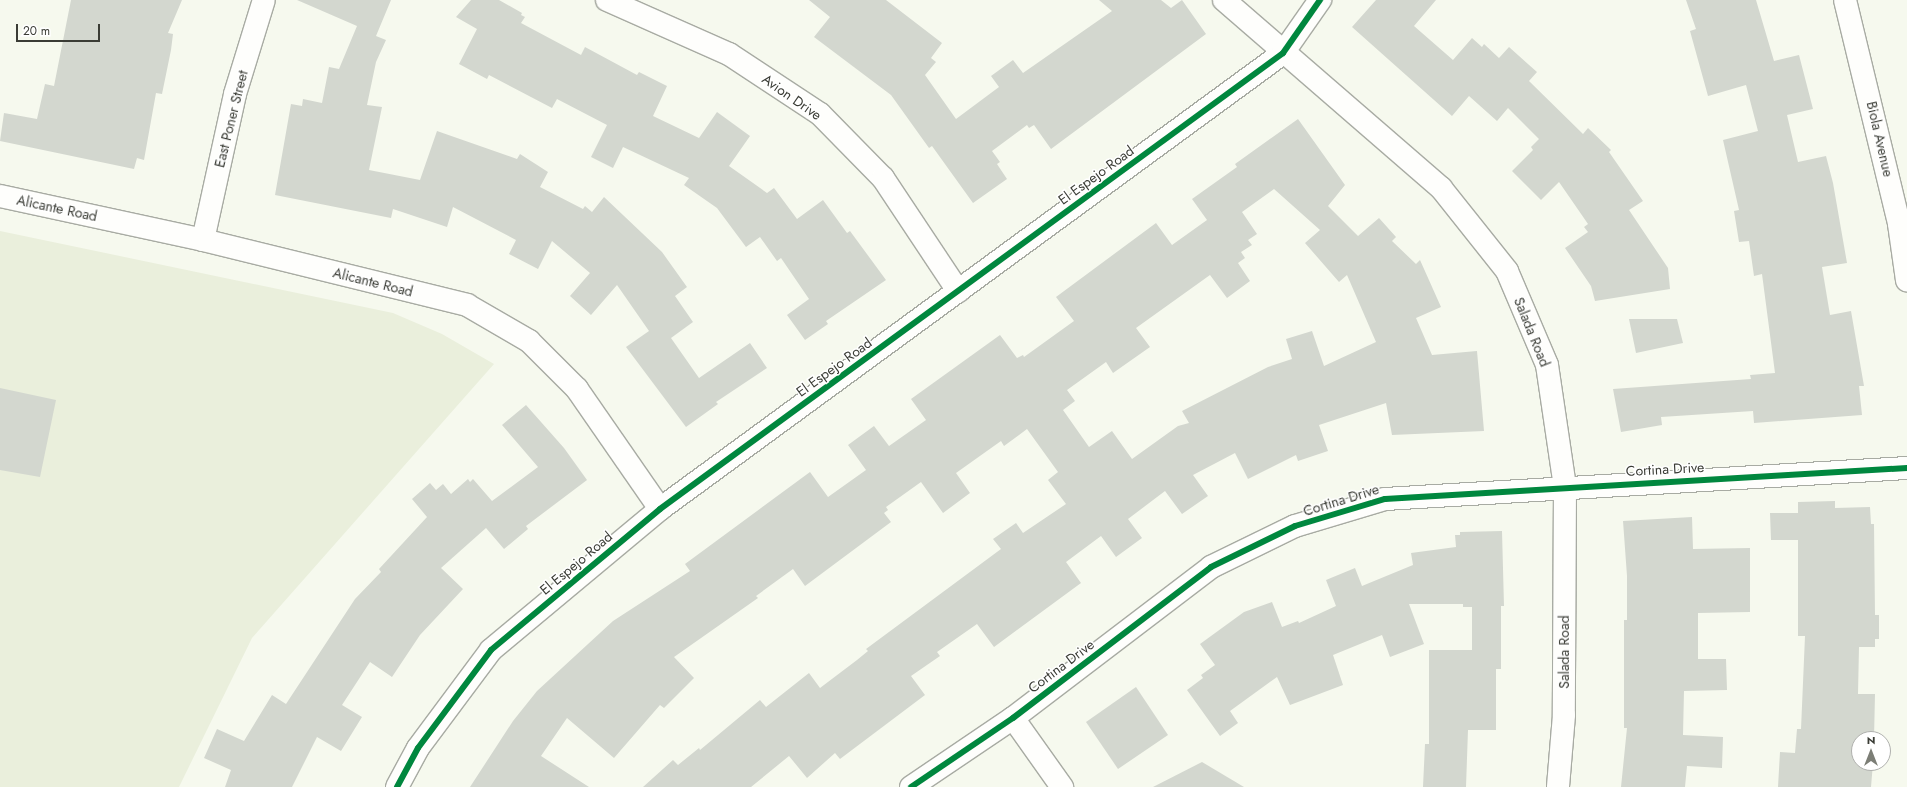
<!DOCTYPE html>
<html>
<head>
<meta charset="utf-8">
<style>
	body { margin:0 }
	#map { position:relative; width:1907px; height:787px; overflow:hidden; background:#f6f9ee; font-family:Jost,sans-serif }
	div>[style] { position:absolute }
	.built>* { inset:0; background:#eaefdc }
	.building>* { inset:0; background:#d3d7cf }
	.roads { filter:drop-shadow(1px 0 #a8aba3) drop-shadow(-1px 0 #a8aba3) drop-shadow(0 1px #a8aba3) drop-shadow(0 -1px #a8aba3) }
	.street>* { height:22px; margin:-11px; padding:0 11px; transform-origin:11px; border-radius:11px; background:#fefefc }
	.cycleway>* { height:6px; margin:-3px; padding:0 3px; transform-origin:3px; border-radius:3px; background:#00873e }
	span { translate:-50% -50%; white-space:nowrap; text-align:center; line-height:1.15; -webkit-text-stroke:3px #fff; paint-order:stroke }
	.street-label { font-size:14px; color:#3a3c35 }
	.north { position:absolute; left:1851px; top:731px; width:40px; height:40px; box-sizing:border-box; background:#fff; border:1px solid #b0b1ae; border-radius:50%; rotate:0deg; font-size:11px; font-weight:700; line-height:16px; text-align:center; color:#3a3c35 }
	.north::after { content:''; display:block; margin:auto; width:14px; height:18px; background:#7c7e76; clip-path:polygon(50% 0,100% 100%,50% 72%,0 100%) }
	.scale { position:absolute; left:16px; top:24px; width:84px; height:18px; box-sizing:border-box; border:2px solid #3a3c35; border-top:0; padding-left:5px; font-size:12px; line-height:14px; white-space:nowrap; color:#3a3c35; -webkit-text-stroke:3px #fff; paint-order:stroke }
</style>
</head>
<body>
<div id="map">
	<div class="built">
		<div style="clip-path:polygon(0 231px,393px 313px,442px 334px,494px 364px,252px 638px,179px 787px,0 787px)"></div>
	</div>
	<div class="building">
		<div style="clip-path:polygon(71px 0,182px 0,168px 33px,173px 34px,171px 50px,162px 94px,156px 93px,144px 160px,137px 158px,134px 169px,0 141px,4px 113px,37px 119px,45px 84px,54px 86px)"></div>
		<div style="clip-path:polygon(297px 0,391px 0,376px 36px,386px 40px,376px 62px,367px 105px,382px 107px,369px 170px,420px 180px,437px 131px,517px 159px,520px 154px,548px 172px,540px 187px,583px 209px,585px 206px,592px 212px,604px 197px,662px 252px,687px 287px,675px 296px,693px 322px,671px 338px,699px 378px,750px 343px,767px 368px,716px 402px,718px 404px,686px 427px,626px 347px,649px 331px,617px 285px,591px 315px,570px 296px,590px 273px,552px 241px,538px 269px,509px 254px,516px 240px,453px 207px,447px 227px,393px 209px,391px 218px,275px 195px,291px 104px,302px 106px,303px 99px,322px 103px,329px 67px,339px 69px,357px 26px)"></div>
		<div style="clip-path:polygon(471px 0,499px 0,522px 13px,521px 15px,525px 17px,521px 23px,581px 55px,585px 47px,637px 75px,639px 72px,667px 86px,653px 116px,699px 138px,717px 112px,750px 136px,729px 166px,767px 193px,774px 188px,797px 219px,823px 200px,847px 233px,850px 231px,886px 280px,826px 321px,828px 324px,805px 340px,787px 315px,809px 299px,781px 258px,777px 261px,760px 237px,746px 247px,717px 208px,684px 185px,689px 178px,623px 147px,613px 168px,591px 157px,607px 125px,557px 99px,552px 108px,489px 75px,487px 79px,459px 64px,477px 29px,456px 17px)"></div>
		<div style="clip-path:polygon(809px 0,886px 0,942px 43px,931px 58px,936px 62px,925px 75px,956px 119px,999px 87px,991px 76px,1013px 60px,1023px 73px,1112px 11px,1099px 0,1161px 0,1171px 8px,1182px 0,1206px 34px,1051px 149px,1034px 125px,1029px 128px,1027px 125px,992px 151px,1000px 162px,997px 164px,1007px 179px,973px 203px,932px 146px,929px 148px,891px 95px,814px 37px,830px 17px)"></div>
		<div style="clip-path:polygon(1376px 0,1436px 0,1414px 26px,1453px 60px,1472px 38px,1482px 47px,1484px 44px,1499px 58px,1509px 47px,1537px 72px,1529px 81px,1583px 134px,1588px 128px,1611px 150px,1609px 152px,1643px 201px,1629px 210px,1668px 268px,1670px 289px,1595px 301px,1591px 286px,1565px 248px,1588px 232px,1584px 227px,1588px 224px,1559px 182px,1541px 200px,1512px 171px,1533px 150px,1531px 147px,1539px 139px,1508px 108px,1497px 121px,1469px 96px,1452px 116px,1352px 27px)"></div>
		<div style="clip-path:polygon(1686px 0,1756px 0,1774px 61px,1799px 55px,1813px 109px,1787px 115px,1798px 162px,1826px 156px,1833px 183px,1847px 263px,1822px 267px,1830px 315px,1851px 311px,1864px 386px,1859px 386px,1862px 415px,1754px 423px,1753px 411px,1661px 417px,1662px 425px,1621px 432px,1613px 389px,1751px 379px,1750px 375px,1775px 373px,1762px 274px,1754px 276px,1749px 241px,1739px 242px,1734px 211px,1739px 210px,1723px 140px,1758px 131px,1746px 85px,1708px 96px,1690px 31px,1696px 29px)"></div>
		<div style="clip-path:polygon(evenodd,1298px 119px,1345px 185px,1328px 206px,1358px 236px,1379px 218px,1396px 237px,1392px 241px,1416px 264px,1420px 260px,1441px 307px,1416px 318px,1432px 355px,1477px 351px,1484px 431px,1392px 435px,1386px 403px,1319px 425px,1328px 451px,1298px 461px,1296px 455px,1248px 479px,1235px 453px,1193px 475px,1208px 496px,1182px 514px,1165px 491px,1128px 519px,1142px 538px,1116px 557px,1101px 536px,1066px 562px,1081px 583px,994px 647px,977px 624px,937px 652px,940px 656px,911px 676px,925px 695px,840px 759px,835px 753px,807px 778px,789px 756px,751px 787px,643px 787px,673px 760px,678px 765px,699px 748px,700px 750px,760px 700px,766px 707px,809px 673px,820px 688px,857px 660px,868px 651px,866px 649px,1001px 549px,993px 539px,1016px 523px,1023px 533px,1066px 504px,1048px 480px,1058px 472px,1027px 429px,1004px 446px,1001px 441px,956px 473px,970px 493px,943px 513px,921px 482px,886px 507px,888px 510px,884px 513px,891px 522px,805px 586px,793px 569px,756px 596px,758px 598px,674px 657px,694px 678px,664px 708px,660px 705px,614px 758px,567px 718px,541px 756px,589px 787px,470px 787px,513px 721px,537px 691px,613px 621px,690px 571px,685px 564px,810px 472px,828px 497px,866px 470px,848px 445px,874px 426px,889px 446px,926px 420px,911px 399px,1000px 335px,1017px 358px,1023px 355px,1024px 357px,1074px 321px,1056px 297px,1156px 223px,1172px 245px,1207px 220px,1192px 199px,1237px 167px,1235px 164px,1298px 119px,1274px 189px,1320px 230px,1305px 243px,1339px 282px,1347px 275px,1376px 342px,1324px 366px,1312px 331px,1286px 339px,1292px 359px,1268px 367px,1182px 411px,1189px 423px,1178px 426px,1132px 459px,1112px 431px,1089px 447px,1063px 410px,1075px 401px,1067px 390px,1106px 362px,1113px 373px,1150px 347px,1136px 328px,1210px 275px,1227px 298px,1250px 281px,1238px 263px,1245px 258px,1241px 252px,1252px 245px,1248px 240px,1257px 234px,1242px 212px,1274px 189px)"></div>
		<div style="clip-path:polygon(1629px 319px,1677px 319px,1683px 343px,1636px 353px)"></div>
		<div style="clip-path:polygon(0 388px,56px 400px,40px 477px,0 470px)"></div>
		<div style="clip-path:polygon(526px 405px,564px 448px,587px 480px,526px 526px,528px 529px,504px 549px,486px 528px,441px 568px,463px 589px,420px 635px,392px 677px,370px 662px,342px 705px,362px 717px,341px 751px,317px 737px,292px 787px,225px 787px,231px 770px,204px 758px,217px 729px,244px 741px,272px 695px,286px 704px,355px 599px,381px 572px,379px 569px,427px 517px,412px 499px,430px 483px,436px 490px,443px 484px,451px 494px,468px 479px,470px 482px,473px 479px,492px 501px,538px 467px,502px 425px)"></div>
		<div style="clip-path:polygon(1835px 501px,1835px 508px,1870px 507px,1871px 524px,1874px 524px,1875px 615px,1879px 615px,1879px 639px,1875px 639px,1875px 647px,1859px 647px,1858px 694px,1875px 694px,1874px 739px,1859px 739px,1859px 763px,1873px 763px,1871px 787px,1778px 787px,1780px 752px,1795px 753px,1797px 729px,1801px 729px,1805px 636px,1798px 636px,1798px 540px,1771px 540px,1770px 513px,1798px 513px,1798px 502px)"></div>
		<div style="clip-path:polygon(1692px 517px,1693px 549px,1750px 548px,1750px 612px,1698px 613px,1698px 659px,1726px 659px,1727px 690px,1684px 691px,1683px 735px,1723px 737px,1722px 768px,1687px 766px,1685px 787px,1621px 787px,1627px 728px,1624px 728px,1624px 620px,1627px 620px,1627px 576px,1623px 521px)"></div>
		<div style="clip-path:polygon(1502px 531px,1504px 606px,1501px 606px,1501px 669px,1496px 669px,1496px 730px,1468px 730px,1466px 787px,1423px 787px,1425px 744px,1429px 744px,1429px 650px,1472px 650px,1472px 607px,1463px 607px,1463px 604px,1409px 604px,1424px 644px,1390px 657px,1382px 635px,1333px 655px,1343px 685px,1290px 705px,1277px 677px,1230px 711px,1238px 723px,1220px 736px,1187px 690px,1203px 678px,1201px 675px,1215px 665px,1200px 644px,1244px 612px,1272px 602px,1282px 627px,1298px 621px,1299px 623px,1336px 606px,1326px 580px,1355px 568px,1362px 586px,1413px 565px,1411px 553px,1456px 547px,1455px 535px,1460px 535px,1460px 532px)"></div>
		<div style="clip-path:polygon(1136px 687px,1168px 735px,1118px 769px,1086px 722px)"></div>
		<div style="clip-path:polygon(1202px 762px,1244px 787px,1153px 787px)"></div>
	</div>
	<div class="roads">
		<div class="street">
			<div style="left:607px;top:0;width:133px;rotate:23.9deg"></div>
			<div style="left:729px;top:54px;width:109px;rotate:33.4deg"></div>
			<div style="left:820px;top:114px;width:90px;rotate:45.5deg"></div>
			<div style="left:883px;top:178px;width:136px;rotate:56.4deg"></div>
			<div style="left:1224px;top:0;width:287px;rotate:40.9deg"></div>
			<div style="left:1441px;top:188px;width:106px;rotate:51.5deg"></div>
			<div style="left:1507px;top:271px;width:102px;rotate:66.9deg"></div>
			<div style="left:1547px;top:365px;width:123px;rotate:81.6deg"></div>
			<div style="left:1565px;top:487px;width:228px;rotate:90.3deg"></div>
			<div style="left:1564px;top:715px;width:72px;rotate:94.8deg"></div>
			<div style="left:1845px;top:0;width:230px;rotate:76.4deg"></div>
			<div style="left:1899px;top:224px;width:57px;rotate:81.9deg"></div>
			<div style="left:0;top:196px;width:208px;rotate:12.2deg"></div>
			<div style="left:203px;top:240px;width:272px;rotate:13.8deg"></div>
			<div style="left:467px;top:305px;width:72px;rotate:30.1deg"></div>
			<div style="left:529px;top:341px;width:68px;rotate:45deg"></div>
			<div style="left:577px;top:389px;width:146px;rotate:55.3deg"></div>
			<div style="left:203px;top:240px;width:149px;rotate:-77.6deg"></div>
			<div style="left:235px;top:94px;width:98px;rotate:-72.9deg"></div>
			<div style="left:1013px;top:718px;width:85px;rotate:54.6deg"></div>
			<div style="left:397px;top:787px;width:44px;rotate:-61.7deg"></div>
			<div style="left:418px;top:748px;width:122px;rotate:-53.3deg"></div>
			<div style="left:491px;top:650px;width:220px;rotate:-39.8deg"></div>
			<div style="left:660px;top:509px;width:772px;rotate:-36.2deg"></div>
			<div style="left:1283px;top:53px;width:65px;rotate:-55.1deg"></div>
			<div style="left:911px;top:787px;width:123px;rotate:-34.1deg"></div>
			<div style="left:1013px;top:718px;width:249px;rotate:-37.3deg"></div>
			<div style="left:1211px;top:567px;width:93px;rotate:-26deg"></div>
			<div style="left:1295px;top:526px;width:94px;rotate:-16.7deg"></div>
			<div style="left:1385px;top:499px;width:523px;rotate:-3.4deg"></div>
		</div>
	</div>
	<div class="cycleway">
		<div style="left:397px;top:787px;width:44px;rotate:-61.7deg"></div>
		<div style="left:418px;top:748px;width:122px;rotate:-53.3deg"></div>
		<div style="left:491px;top:650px;width:220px;rotate:-39.8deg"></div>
		<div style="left:660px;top:509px;width:772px;rotate:-36.2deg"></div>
		<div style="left:1283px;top:53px;width:65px;rotate:-55.1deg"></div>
		<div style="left:911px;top:787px;width:123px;rotate:-34.1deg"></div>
		<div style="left:1013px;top:718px;width:249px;rotate:-37.3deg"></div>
		<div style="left:1211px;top:567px;width:93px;rotate:-26deg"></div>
		<div style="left:1295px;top:526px;width:94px;rotate:-16.7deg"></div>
		<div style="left:1385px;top:499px;width:523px;rotate:-3.4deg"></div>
	</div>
	<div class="street-label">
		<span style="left:792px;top:97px;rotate:35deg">Avion Drive</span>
		<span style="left:231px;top:119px;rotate:-76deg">East Poner Street</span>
		<span style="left:1880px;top:139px;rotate:77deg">Biola Avenue</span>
		<span style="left:1096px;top:175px;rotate:-36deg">El Espejo Road</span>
		<span style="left:57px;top:208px;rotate:12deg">Alicante Road</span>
		<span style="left:373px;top:282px;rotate:14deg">Alicante Road</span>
		<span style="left:1532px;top:332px;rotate:68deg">Salada Road</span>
		<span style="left:834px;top:367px;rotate:-36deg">El Espejo Road</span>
		<span style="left:1665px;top:469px;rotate:-3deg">Cortina Drive</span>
		<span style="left:1341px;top:500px;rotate:-17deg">Cortina Drive</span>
		<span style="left:576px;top:563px;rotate:-40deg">El Espejo Road</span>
		<span style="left:1564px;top:652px;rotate:-90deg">Salada Road</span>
		<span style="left:1061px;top:666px;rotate:-37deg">Cortina Drive</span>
	</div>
	<div class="north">N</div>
	<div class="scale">20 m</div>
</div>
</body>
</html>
